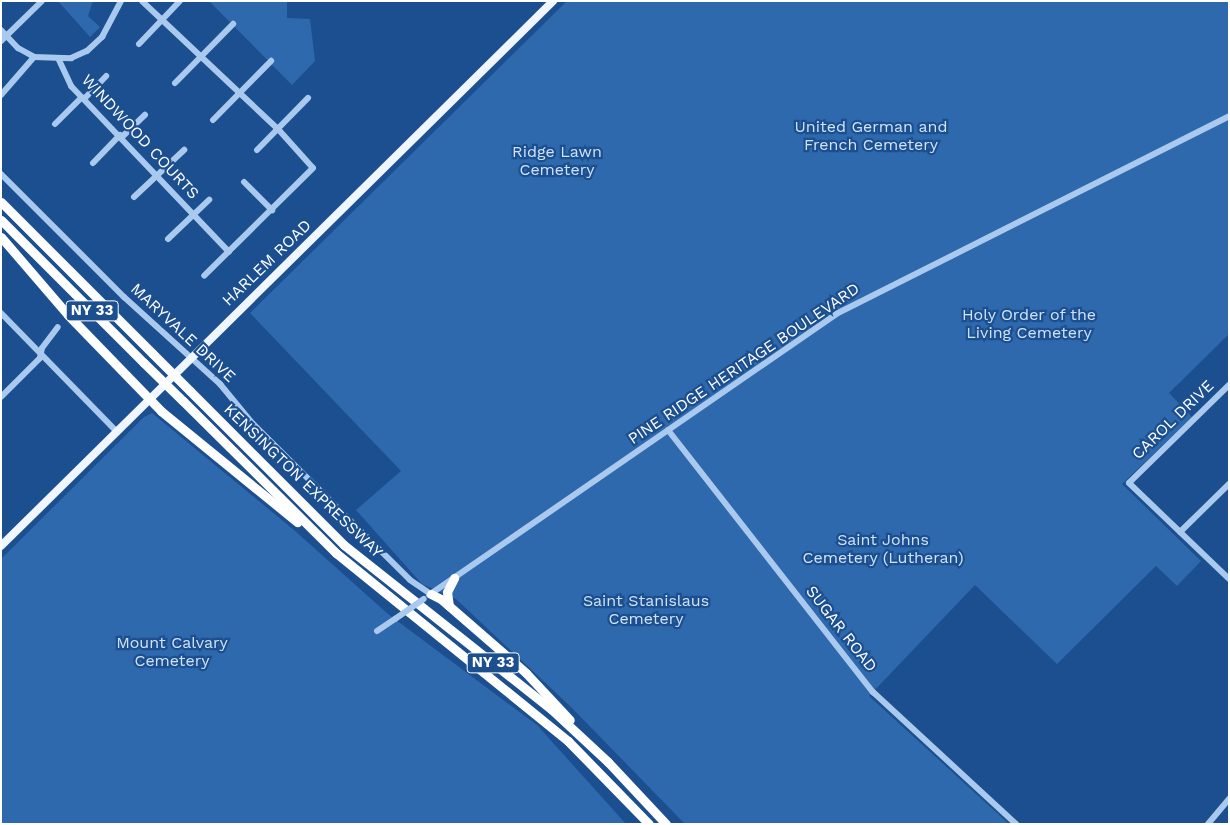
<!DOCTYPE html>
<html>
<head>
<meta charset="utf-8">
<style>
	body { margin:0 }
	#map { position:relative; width:1230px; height:825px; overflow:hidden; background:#1b4f8f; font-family:"Work Sans",sans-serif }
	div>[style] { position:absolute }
	.green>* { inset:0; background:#2e69ad }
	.minor>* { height:6px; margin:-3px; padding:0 3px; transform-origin:3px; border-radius:3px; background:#a9c9ee }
	.major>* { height:8px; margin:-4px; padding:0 4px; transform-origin:4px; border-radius:4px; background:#f0f6ff }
	.highway>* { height:9px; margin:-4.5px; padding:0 4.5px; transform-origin:4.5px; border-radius:4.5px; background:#fff }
	.minor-bridge>* { height:6px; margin:-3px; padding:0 3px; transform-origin:3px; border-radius:3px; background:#a9c9ee }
	.highway-bridge>* { height:9px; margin:-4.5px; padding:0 4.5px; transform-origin:4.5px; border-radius:4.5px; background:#fff }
	span { translate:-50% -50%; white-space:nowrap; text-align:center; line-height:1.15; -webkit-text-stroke:4.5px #1b4f8f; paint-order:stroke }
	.shield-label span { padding:1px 4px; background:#1b4f8f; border:1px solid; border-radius:4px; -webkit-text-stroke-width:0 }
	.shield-label { font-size:15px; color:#fff; font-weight:700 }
	.park-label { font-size:16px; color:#cfe3fa }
	.street-label { font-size:16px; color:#fff }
	.frame { position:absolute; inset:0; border:2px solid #fff; pointer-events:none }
</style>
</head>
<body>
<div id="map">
	<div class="green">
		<div style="clip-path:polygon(58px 1px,93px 1px,88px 16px,100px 27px,90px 37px)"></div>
		<div style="clip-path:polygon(209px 1px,287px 1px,287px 18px,310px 19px,315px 61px,292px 85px)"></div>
		<div style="clip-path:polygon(567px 1px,1229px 1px,1229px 334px,1169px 393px,1192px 417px,1122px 484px,1201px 561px,1177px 586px,1156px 566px,1057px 664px,975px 585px,869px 696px,1009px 824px,685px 824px,570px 706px,456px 599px,422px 584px,356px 510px,401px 471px,250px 313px)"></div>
		<div style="clip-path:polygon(152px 413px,294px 530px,388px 614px,537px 725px,626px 824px,1px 824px,1px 559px,144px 417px)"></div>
	</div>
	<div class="minor">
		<div style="left:142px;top:1px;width:187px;rotate:43.3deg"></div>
		<div style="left:278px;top:129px;width:52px;rotate:48.1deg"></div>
		<div style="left:313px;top:168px;width:153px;rotate:135.3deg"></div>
		<div style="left:1px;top:30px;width:25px;rotate:47deg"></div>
		<div style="left:18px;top:48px;width:18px;rotate:29deg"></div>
		<div style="left:34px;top:57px;width:37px;rotate:2deg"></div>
		<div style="left:71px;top:58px;width:17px;rotate:-24deg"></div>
		<div style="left:87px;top:51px;width:21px;rotate:-43deg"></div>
		<div style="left:102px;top:37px;width:41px;rotate:-62.2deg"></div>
		<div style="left:1px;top:41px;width:57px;rotate:-44.3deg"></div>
		<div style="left:139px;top:44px;width:59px;rotate:-46.4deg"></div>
		<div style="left:59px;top:60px;width:29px;rotate:65deg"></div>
		<div style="left:71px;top:86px;width:229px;rotate:46.4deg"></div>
		<div style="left:175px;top:83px;width:83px;rotate:-45.5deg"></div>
		<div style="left:1px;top:95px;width:50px;rotate:-49deg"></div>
		<div style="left:84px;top:99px;width:32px;rotate:-46deg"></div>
		<div style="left:213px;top:120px;width:83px;rotate:-45.5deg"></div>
		<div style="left:55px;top:124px;width:38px;rotate:-45deg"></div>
		<div style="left:122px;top:137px;width:32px;rotate:-44deg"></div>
		<div style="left:257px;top:150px;width:73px;rotate:-45.6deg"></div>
		<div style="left:93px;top:163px;width:39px;rotate:-46deg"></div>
		<div style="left:1px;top:174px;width:174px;rotate:45deg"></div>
		<div style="left:124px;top:297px;width:130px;rotate:42.2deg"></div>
		<div style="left:220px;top:384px;width:52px;rotate:50.5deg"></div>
		<div style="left:253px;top:424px;width:221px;rotate:44.8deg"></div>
		<div style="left:410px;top:580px;width:25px;rotate:34deg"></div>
		<div style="left:244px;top:182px;width:40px;rotate:45deg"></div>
		<div style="left:134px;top:197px;width:69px;rotate:-43.2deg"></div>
		<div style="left:168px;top:239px;width:57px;rotate:-43.6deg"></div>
		<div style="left:1px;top:313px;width:165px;rotate:45.7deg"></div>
		<div style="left:1229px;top:385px;width:140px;rotate:135.6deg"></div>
		<div style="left:1129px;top:483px;width:139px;rotate:43.8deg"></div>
		<div style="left:1px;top:397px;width:55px;rotate:-45deg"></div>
		<div style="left:40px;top:358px;width:10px;rotate:-79deg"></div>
		<div style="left:42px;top:348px;width:26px;rotate:-53deg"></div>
		<div style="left:668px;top:430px;width:333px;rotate:52deg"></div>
		<div style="left:873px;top:692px;width:195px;rotate:42.7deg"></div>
		<div style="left:1180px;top:532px;width:69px;rotate:-44.4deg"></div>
		<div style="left:429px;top:595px;width:495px;rotate:-34.6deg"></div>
		<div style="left:836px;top:314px;width:440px;rotate:-26.7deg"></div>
		<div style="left:377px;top:631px;width:22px;rotate:-34deg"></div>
		<div style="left:1208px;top:824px;width:33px;rotate:-50deg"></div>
	</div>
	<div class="major">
		<div style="left:1px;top:546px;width:776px;rotate:-44.63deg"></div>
	</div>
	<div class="highway">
		<div style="left:1px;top:202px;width:215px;rotate:45deg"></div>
		<div style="left:1px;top:220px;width:202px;rotate:45deg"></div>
		<div style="left:1px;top:237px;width:103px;rotate:49.3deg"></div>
		<div style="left:68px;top:315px;width:134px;rotate:45.9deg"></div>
		<div style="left:161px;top:411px;width:176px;rotate:39.2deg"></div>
		<div style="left:190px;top:391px;width:218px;rotate:45deg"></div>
		<div style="left:344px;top:545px;width:264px;rotate:38.4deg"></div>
		<div style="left:551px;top:709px;width:78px;rotate:42.9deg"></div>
		<div style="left:608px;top:762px;width:85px;rotate:46.9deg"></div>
		<div style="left:183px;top:401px;width:216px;rotate:44.8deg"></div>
		<div style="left:336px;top:553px;width:299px;rotate:39deg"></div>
		<div style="left:568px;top:741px;width:116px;rotate:45.7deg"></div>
		<div style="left:431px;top:594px;width:11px;rotate:27deg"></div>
		<div style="left:441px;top:599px;width:113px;rotate:41deg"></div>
		<div style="left:526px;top:673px;width:64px;rotate:46.9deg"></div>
		<div style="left:449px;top:606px;width:14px;rotate:-98deg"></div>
		<div style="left:447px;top:592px;width:16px;rotate:-63deg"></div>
	</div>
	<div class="minor-bridge">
		<div style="left:395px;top:619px;width:35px;rotate:-35deg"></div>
	</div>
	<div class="highway-bridge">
		<div style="left:153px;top:354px;width:52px;rotate:45deg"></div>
		<div style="left:144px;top:363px;width:54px;rotate:44.3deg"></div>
	</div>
	<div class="shield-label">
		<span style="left:92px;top:311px">NY 33</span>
		<span style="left:493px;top:663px">NY 33</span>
	</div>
	<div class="park-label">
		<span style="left:871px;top:136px">United German and<br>French Cemetery</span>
		<span style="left:557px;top:161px">Ridge Lawn<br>Cemetery</span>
		<span style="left:1029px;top:324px">Holy Order of the<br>Living Cemetery</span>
		<span style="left:883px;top:549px">Saint Johns<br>Cemetery (Lutheran)</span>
		<span style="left:646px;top:610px">Saint Stanislaus<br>Cemetery</span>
		<span style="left:172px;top:652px">Mount Calvary<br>Cemetery</span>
	</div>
	<div class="street-label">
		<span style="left:140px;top:137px;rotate:47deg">WINDWOOD COURTS</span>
		<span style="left:267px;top:263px;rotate:-44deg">HARLEM ROAD</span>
		<span style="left:183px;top:333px;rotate:43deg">MARYVALE DRIVE</span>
		<span style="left:744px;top:364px;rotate:-34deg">PINE RIDGE HERITAGE BOULEVARD</span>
		<span style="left:1173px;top:420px;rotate:-44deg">CAROL DRIVE</span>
		<span style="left:303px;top:481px;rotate:44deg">KENSINGTON EXPRESSWAY</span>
		<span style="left:841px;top:629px;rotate:52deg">SUGAR ROAD</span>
	</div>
	<div class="frame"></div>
</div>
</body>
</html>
